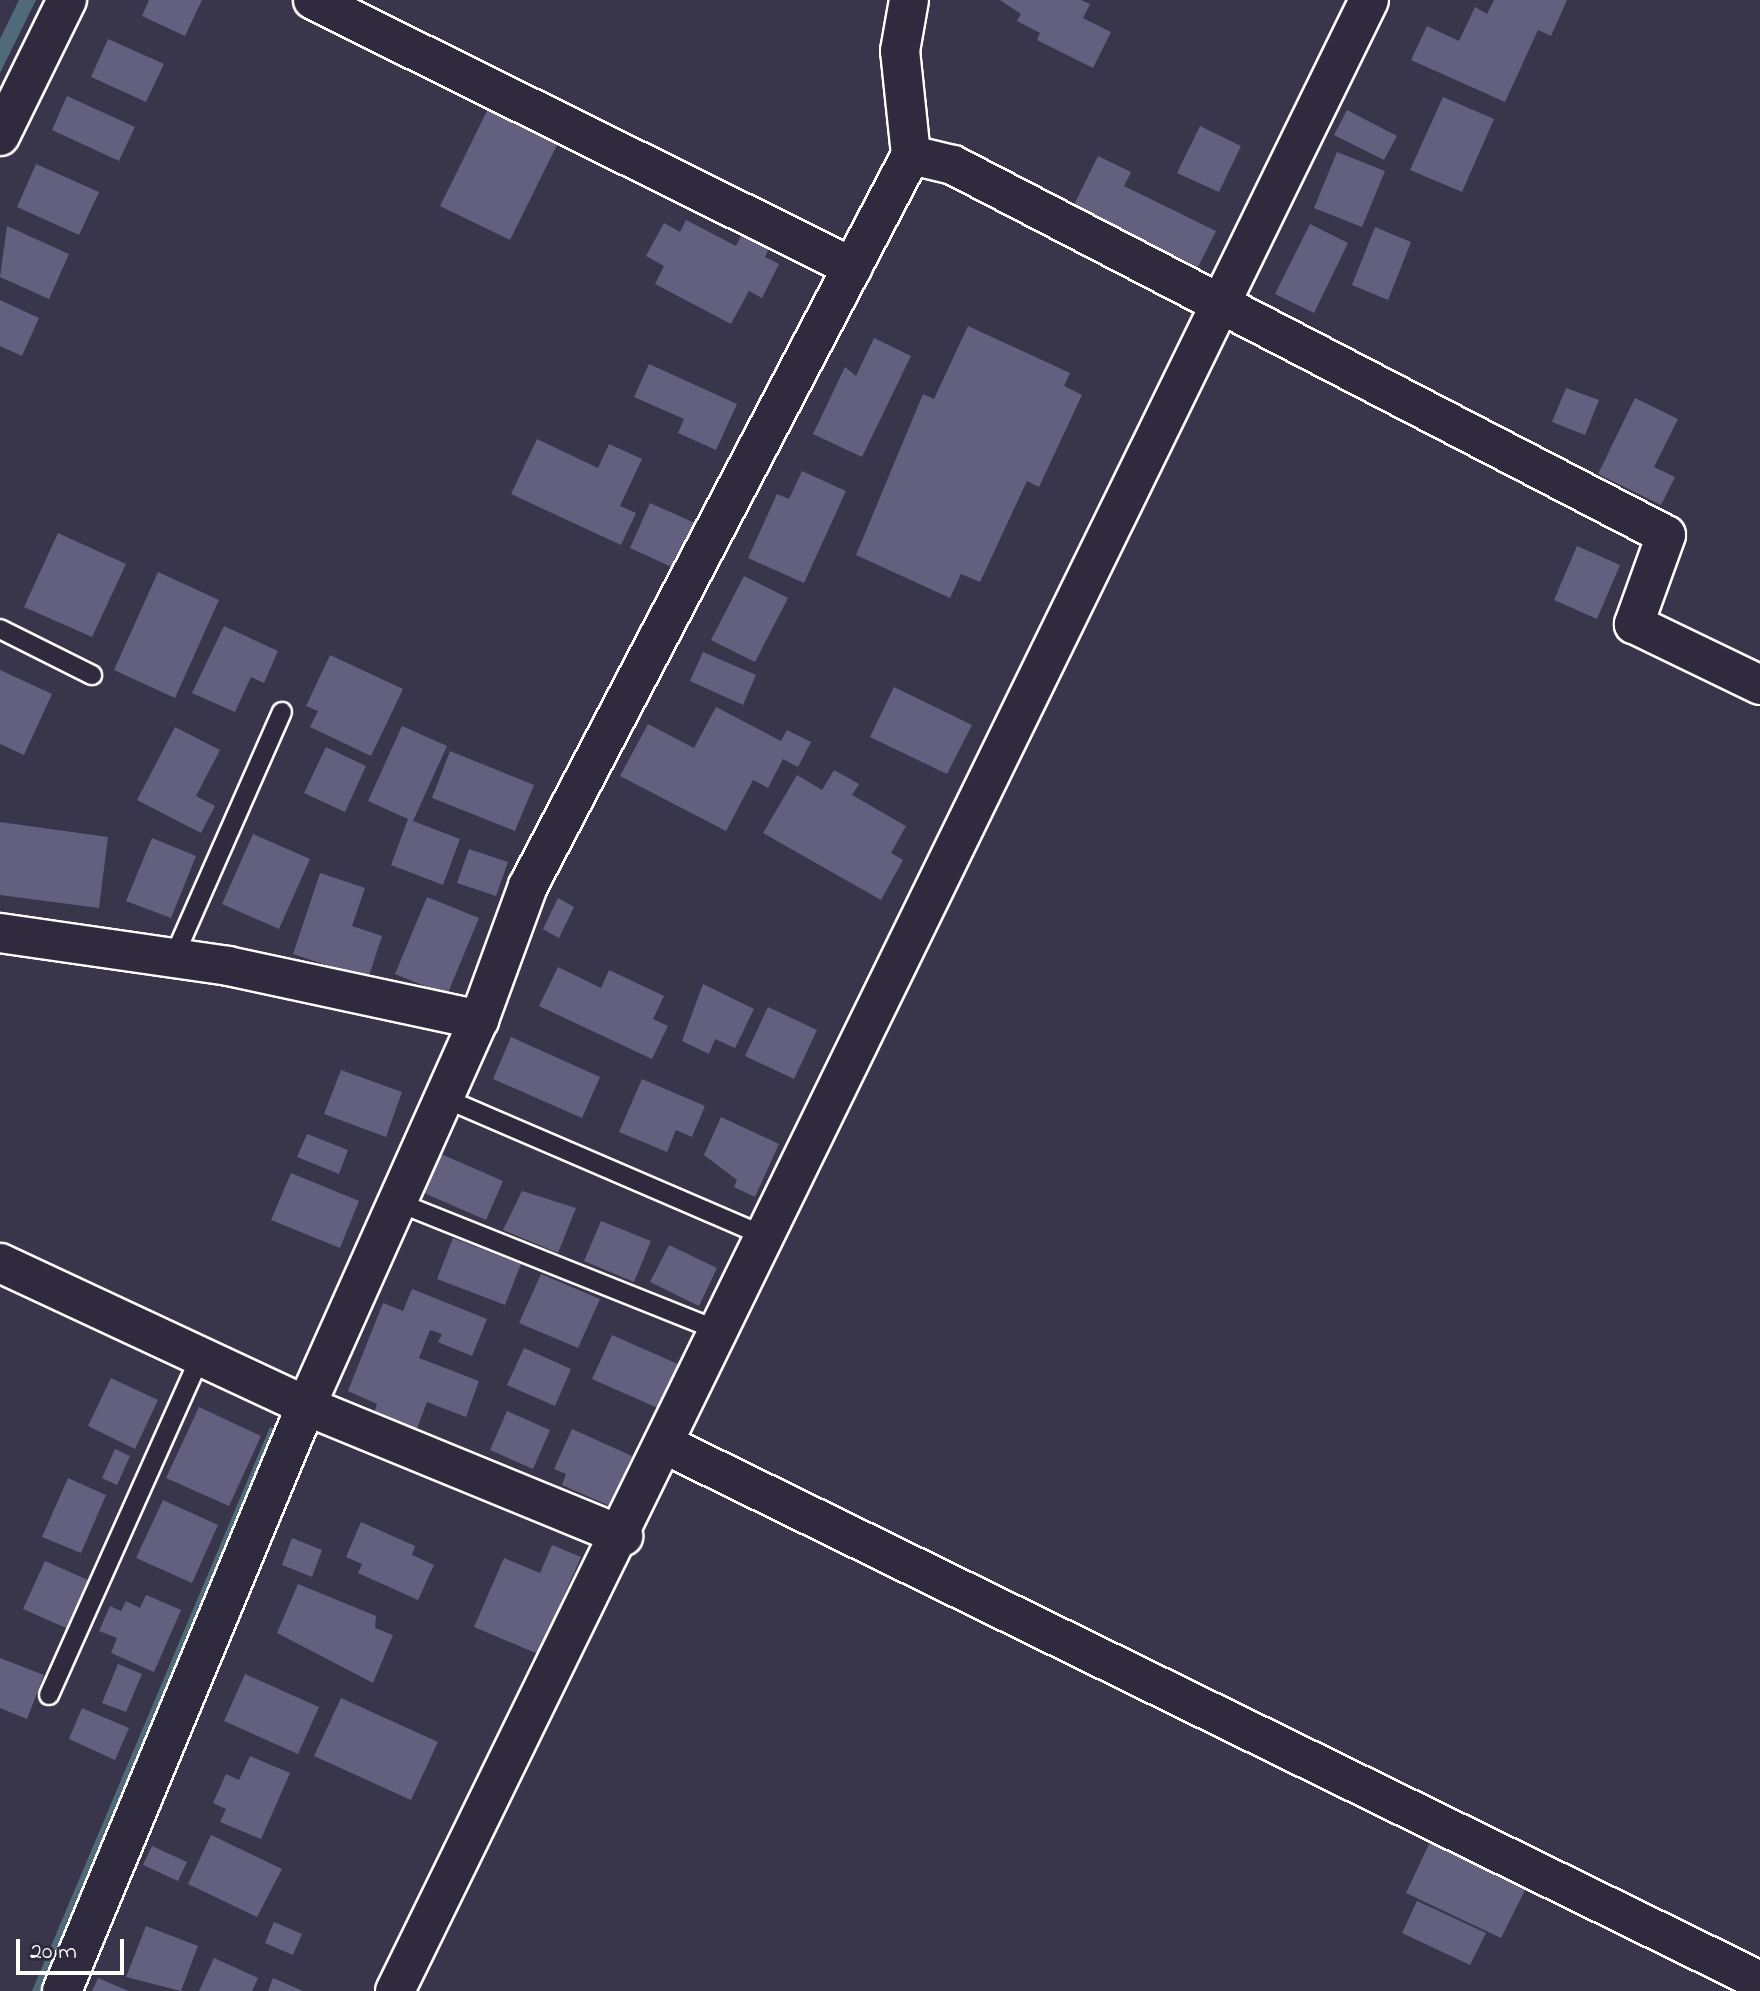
<!DOCTYPE html>
<html>
<head>
<meta charset="utf-8">
<style>
  body { margin:0 }
  #map { position:relative; width:1760px; height:1991px; overflow:hidden; background:#39354a; font-family:"Indie Flower",sans-serif }
  div>[style] { position:absolute }
  [style*='--x'] { left:calc(var(--x)*1px); top:calc(var(--y)*1px); width:calc(var(--w)*1px); rotate:calc(var(--a)*1deg) }
  .water>* { inset:0; background:#516a79 }
  .building>* { inset:0; background:#62607e }
  .roads { filter:drop-shadow(2px 0 #fff) drop-shadow(-2px 0 #fff) drop-shadow(0 2px #fff) drop-shadow(0 -2px #fff) }
  .service>* { height:18px; margin:-9px; padding:0 9px; transform-origin:9px; border-radius:9px; background:#2f2a3d }
  .minor>* { height:38px; margin:-19px; padding:0 19px; transform-origin:19px; border-radius:19px; background:#2f2a3d }
  span { translate:-50% -50%; white-space:nowrap; text-align:center; line-height:1.15; -webkit-text-stroke:6px #2f2a3d; paint-order:stroke }
  .scale { position:absolute; left:16px; top:1939px; width:108px; height:36px; box-sizing:border-box; border:4px solid #fff; border-top:0; padding-left:10px; font-size:24px; line-height:28px; white-space:nowrap; color:#fff; -webkit-text-stroke:6px #2f2a3d; paint-order:stroke }
</style>
</head>
<body>
<div id="map">
  <div class="water">
    <div style="clip-path:polygon(19px 0,36px 0,0 73px,0 39px)"></div>
    <div style="clip-path:polygon(270px 1427px,281px 1432px,50px 1991px,32px 1991px)"></div>
  </div>
  <div class="building">
    <div style="clip-path:polygon(149px 0,202px 0,185px 36px,142px 16px)"></div>
    <div style="clip-path:polygon(1000px 0,1081px 0,1090px 4px,1083px 18px,1111px 32px,1093px 68px,1037px 40px,1040px 33px,1017px 21px,1021px 14px)"></div>
    <div style="clip-path:polygon(1494px 0,1567px 0,1551px 36px,1538px 30px,1505px 102px,1411px 60px,1427px 26px,1459px 41px,1475px 7px,1487px 14px)"></div>
    <div style="clip-path:polygon(108px 39px,164px 64px,146px 102px,91px 77px)"></div>
    <div style="clip-path:polygon(67px 96px,135px 127px,119px 161px,52px 130px)"></div>
    <div style="clip-path:polygon(1443px 97px,1494px 119px,1462px 192px,1410px 170px)"></div>
    <div style="clip-path:polygon(489px 107px,559px 141px,510px 240px,440px 206px)"></div>
    <div style="clip-path:polygon(1347px 110px,1397px 136px,1384px 160px,1334px 135px)"></div>
    <div style="clip-path:polygon(1200px 126px,1241px 146px,1219px 192px,1177px 173px)"></div>
    <div style="clip-path:polygon(1337px 152px,1385px 171px,1362px 227px,1314px 208px)"></div>
    <div style="clip-path:polygon(1098px 156px,1131px 172px,1124px 186px,1216px 231px,1198px 267px,1073px 207px)"></div>
    <div style="clip-path:polygon(36px 164px,99px 192px,79px 235px,17px 207px)"></div>
    <div style="clip-path:polygon(686px 220px,736px 246px,742px 234px,769px 248px,765px 257px,779px 264px,762px 298px,749px 291px,731px 324px,655px 284px,664px 266px,646px 256px,664px 223px,680px 232px)"></div>
    <div style="clip-path:polygon(1310px 224px,1348px 243px,1314px 313px,1275px 294px)"></div>
    <div style="clip-path:polygon(7px 226px,69px 254px,49px 299px,0 277px)"></div>
    <div style="clip-path:polygon(1375px 227px,1411px 242px,1388px 300px,1352px 285px)"></div>
    <div style="clip-path:polygon(0 300px,39px 318px,22px 356px,0 346px)"></div>
    <div style="clip-path:polygon(968px 326px,1070px 373px,1064px 386px,1082px 395px,1039px 487px,1027px 481px,980px 582px,961px 574px,950px 598px,856px 555px,923px 394px,934px 399px)"></div>
    <div style="clip-path:polygon(874px 338px,911px 356px,862px 457px,813px 434px,845px 367px,856px 376px)"></div>
    <div style="clip-path:polygon(649px 364px,737px 404px,716px 450px,678px 433px,684px 419px,634px 397px)"></div>
    <div style="clip-path:polygon(1566px 388px,1599px 400px,1585px 435px,1552px 422px)"></div>
    <div style="clip-path:polygon(1635px 398px,1678px 419px,1654px 467px,1675px 477px,1661px 505px,1598px 474px)"></div>
    <div style="clip-path:polygon(537px 439px,598px 468px,609px 444px,642px 459px,620px 506px,636px 513px,621px 545px,511px 494px)"></div>
    <div style="clip-path:polygon(802px 471px,846px 491px,804px 583px,748px 558px,777px 494px,789px 499px)"></div>
    <div style="clip-path:polygon(650px 503px,695px 523px,676px 569px,630px 548px)"></div>
    <div style="clip-path:polygon(58px 533px,126px 564px,92px 637px,24px 607px)"></div>
    <div style="clip-path:polygon(1577px 546px,1620px 565px,1597px 619px,1554px 600px)"></div>
    <div style="clip-path:polygon(158px 572px,219px 600px,175px 698px,114px 670px)"></div>
    <div style="clip-path:polygon(744px 576px,788px 598px,755px 662px,711px 640px)"></div>
    <div style="clip-path:polygon(224px 626px,278px 651px,264px 683px,251px 677px,235px 712px,192px 693px)"></div>
    <div style="clip-path:polygon(703px 652px,756px 675px,743px 705px,690px 681px)"></div>
    <div style="clip-path:polygon(330px 655px,403px 689px,371px 756px,310px 727px,318px 711px,306px 706px)"></div>
    <div style="clip-path:polygon(0 670px,52px 694px,24px 755px,0 744px)"></div>
    <div style="clip-path:polygon(894px 687px,972px 725px,947px 774px,870px 737px)"></div>
    <div style="clip-path:polygon(716px 707px,781px 741px,787px 730px,811px 742px,798px 767px,783px 759px,768px 788px,753px 780px,726px 831px,620px 776px,648px 724px,694px 748px)"></div>
    <div style="clip-path:polygon(402px 726px,447px 746px,413px 821px,460px 839px,443px 885px,391px 865px,408px 819px,368px 801px)"></div>
    <div style="clip-path:polygon(175px 727px,220px 750px,196px 796px,215px 806px,201px 833px,137px 800px)"></div>
    <div style="clip-path:polygon(326px 747px,366px 766px,345px 812px,304px 793px)"></div>
    <div style="clip-path:polygon(450px 751px,534px 785px,515px 831px,432px 798px)"></div>
    <div style="clip-path:polygon(834px 770px,859px 784px,852px 795px,906px 826px,891px 853px,903px 860px,881px 900px,763px 833px,797px 775px,822px 790px)"></div>
    <div style="clip-path:polygon(0 822px,108px 837px,99px 908px,0 895px)"></div>
    <div style="clip-path:polygon(253px 834px,310px 859px,279px 929px,222px 904px)"></div>
    <div style="clip-path:polygon(152px 838px,196px 856px,171px 918px,126px 901px)"></div>
    <div style="clip-path:polygon(469px 849px,508px 862px,496px 896px,457px 883px)"></div>
    <div style="clip-path:polygon(320px 873px,365px 888px,352px 926px,382px 936px,368px 979px,293px 954px)"></div>
    <div style="clip-path:polygon(427px 897px,479px 918px,447px 995px,395px 974px)"></div>
    <div style="clip-path:polygon(558px 898px,574px 907px,559px 938px,543px 929px)"></div>
    <div style="clip-path:polygon(558px 967px,601px 988px,609px 970px,664px 996px,653px 1019px,668px 1026px,652px 1059px,539px 1006px)"></div>
    <div style="clip-path:polygon(703px 984px,754px 1009px,735px 1048px,715px 1039px,709px 1054px,682px 1041px)"></div>
    <div style="clip-path:polygon(768px 1007px,817px 1030px,794px 1079px,745px 1056px)"></div>
    <div style="clip-path:polygon(511px 1037px,600px 1077px,582px 1118px,493px 1079px)"></div>
    <div style="clip-path:polygon(341px 1070px,402px 1092px,386px 1137px,324px 1114px)"></div>
    <div style="clip-path:polygon(642px 1079px,705px 1106px,692px 1137px,676px 1130px,667px 1152px,619px 1132px)"></div>
    <div style="clip-path:polygon(721px 1117px,779px 1144px,755px 1197px,734px 1187px,737px 1180px,704px 1155px)"></div>
    <div style="clip-path:polygon(307px 1134px,348px 1150px,339px 1174px,297px 1157px)"></div>
    <div style="clip-path:polygon(441px 1154px,503px 1181px,486px 1220px,424px 1193px)"></div>
    <div style="clip-path:polygon(291px 1173px,359px 1201px,340px 1248px,271px 1220px)"></div>
    <div style="clip-path:polygon(522px 1191px,576px 1208px,558px 1253px,503px 1230px)"></div>
    <div style="clip-path:polygon(601px 1221px,651px 1241px,634px 1282px,584px 1261px)"></div>
    <div style="clip-path:polygon(453px 1238px,521px 1264px,505px 1305px,437px 1279px)"></div>
    <div style="clip-path:polygon(669px 1245px,717px 1268px,699px 1306px,650px 1282px)"></div>
    <div style="clip-path:polygon(541px 1274px,600px 1299px,578px 1348px,519px 1323px)"></div>
    <div style="clip-path:polygon(412px 1289px,487px 1319px,472px 1356px,438px 1342px,442px 1334px,430px 1330px,419px 1358px,479px 1381px,466px 1417px,427px 1402px,416px 1431px,374px 1414px,377px 1404px,348px 1391px,383px 1303px,403px 1311px)"></div>
    <div style="clip-path:polygon(612px 1335px,680px 1365px,660px 1409px,592px 1379px)"></div>
    <div style="clip-path:polygon(524px 1348px,571px 1369px,555px 1406px,507px 1385px)"></div>
    <div style="clip-path:polygon(111px 1378px,158px 1400px,135px 1449px,88px 1426px)"></div>
    <div style="clip-path:polygon(199px 1407px,261px 1436px,229px 1506px,166px 1478px)"></div>
    <div style="clip-path:polygon(507px 1411px,550px 1430px,533px 1469px,490px 1450px)"></div>
    <div style="clip-path:polygon(572px 1429px,632px 1456px,610px 1506px,562px 1485px,566px 1474px,554px 1469px)"></div>
    <div style="clip-path:polygon(115px 1449px,130px 1456px,117px 1485px,102px 1478px)"></div>
    <div style="clip-path:polygon(68px 1478px,106px 1495px,81px 1553px,42px 1537px)"></div>
    <div style="clip-path:polygon(163px 1500px,218px 1525px,192px 1583px,136px 1558px)"></div>
    <div style="clip-path:polygon(361px 1522px,415px 1546px,412px 1555px,434px 1565px,418px 1600px,358px 1573px,362px 1564px,346px 1557px)"></div>
    <div style="clip-path:polygon(292px 1538px,322px 1550px,312px 1577px,282px 1565px)"></div>
    <div style="clip-path:polygon(552px 1545px,581px 1557px,538px 1654px,474px 1627px,504px 1558px,540px 1573px)"></div>
    <div style="clip-path:polygon(45px 1561px,88px 1580px,66px 1628px,23px 1609px)"></div>
    <div style="clip-path:polygon(298px 1584px,376px 1616px,375px 1628px,393px 1635px,373px 1683px,277px 1633px)"></div>
    <div style="clip-path:polygon(146px 1595px,181px 1610px,154px 1672px,111px 1653px,117px 1638px,99px 1631px,110px 1606px,121px 1611px,126px 1601px,140px 1608px)"></div>
    <div style="clip-path:polygon(0 1658px,44px 1675px,27px 1719px,0 1708px)"></div>
    <div style="clip-path:polygon(118px 1664px,142px 1674px,126px 1712px,102px 1703px)"></div>
    <div style="clip-path:polygon(245px 1674px,319px 1707px,298px 1754px,224px 1721px)"></div>
    <div style="clip-path:polygon(341px 1698px,438px 1742px,411px 1800px,314px 1756px)"></div>
    <div style="clip-path:polygon(82px 1708px,129px 1728px,115px 1760px,69px 1739px)"></div>
    <div style="clip-path:polygon(250px 1756px,290px 1773px,261px 1839px,220px 1822px,226px 1809px,213px 1803px,226px 1774px,239px 1780px)"></div>
    <div style="clip-path:polygon(211px 1835px,282px 1869px,257px 1917px,188px 1884px)"></div>
    <div style="clip-path:polygon(1431px 1840px,1527px 1886px,1501px 1938px,1406px 1893px)"></div>
    <div style="clip-path:polygon(152px 1846px,187px 1862px,178px 1881px,143px 1865px)"></div>
    <div style="clip-path:polygon(1417px 1901px,1486px 1933px,1470px 1965px,1402px 1933px)"></div>
    <div style="clip-path:polygon(274px 1922px,302px 1934px,293px 1955px,265px 1943px)"></div>
    <div style="clip-path:polygon(146px 1926px,198px 1946px,181px 1991px,126px 1977px)"></div>
    <div style="clip-path:polygon(214px 1958px,258px 1978px,252px 1991px,199px 1991px)"></div>
    <div style="clip-path:polygon(98px 1978px,129px 1991px,92px 1991px)"></div>
    <div style="clip-path:polygon(273px 1978px,303px 1991px,268px 1991px)"></div>
  </div>
  <div class="roads">
    <div class="service">
      <div style="--x:0;--y:629;--w:103;--a:26.6"></div>
      <div style="--x:173;--y:959;--w:270;--a:-66.2"></div>
      <div style="--x:444;--y:1098;--w:349;--a:23.3"></div>
      <div style="--x:397;--y:1202;--w:347;--a:21.8"></div>
      <div style="--x:49;--y:1695;--w:370;--a:-65.9"></div>
    </div>
    <div class="minor">
      <div style="--x:313;--y:0;--w:602;--a:26.35"></div>
      <div style="--x:0;--y:136;--w:152;--a:-63.8"></div>
      <div style="--x:911;--y:155;--w:43;--a:13.4"></div>
      <div style="--x:953;--y:165;--w:803;--a:27.43"></div>
      <div style="--x:1666;--y:535;--w:95;--a:109.8"></div>
      <div style="--x:1634;--y:624;--w:140;--a:25.8"></div>
      <div style="--x:0;--y:933;--w:230;--a:8.2"></div>
      <div style="--x:228;--y:966;--w:257;--a:12.1"></div>
      <div style="--x:0;--y:1263;--w:338;--a:25"></div>
      <div style="--x:306;--y:1406;--w:343;--a:22.3"></div>
      <div style="--x:664;--y:1444;--w:1220;--a:26.1"></div>
      <div style="--x:62;--y:1991;--w:634;--a:-67.36"></div>
      <div style="--x:306;--y:1406;--w:423;--a:-65.9"></div>
      <div style="--x:479;--y:1020;--w:143;--a:-69.9"></div>
      <div style="--x:528;--y:886;--w:825;--a:-62.35"></div>
      <div style="--x:911;--y:155;--w:105;--a:-96"></div>
      <div style="--x:900;--y:51;--w:52;--a:-80"></div>
      <div style="--x:395;--y:1991;--w:2216;--a:-63.93"></div>
    </div>
  </div>
  <div class="scale">20 m</div>
</div>
</body>
</html>
